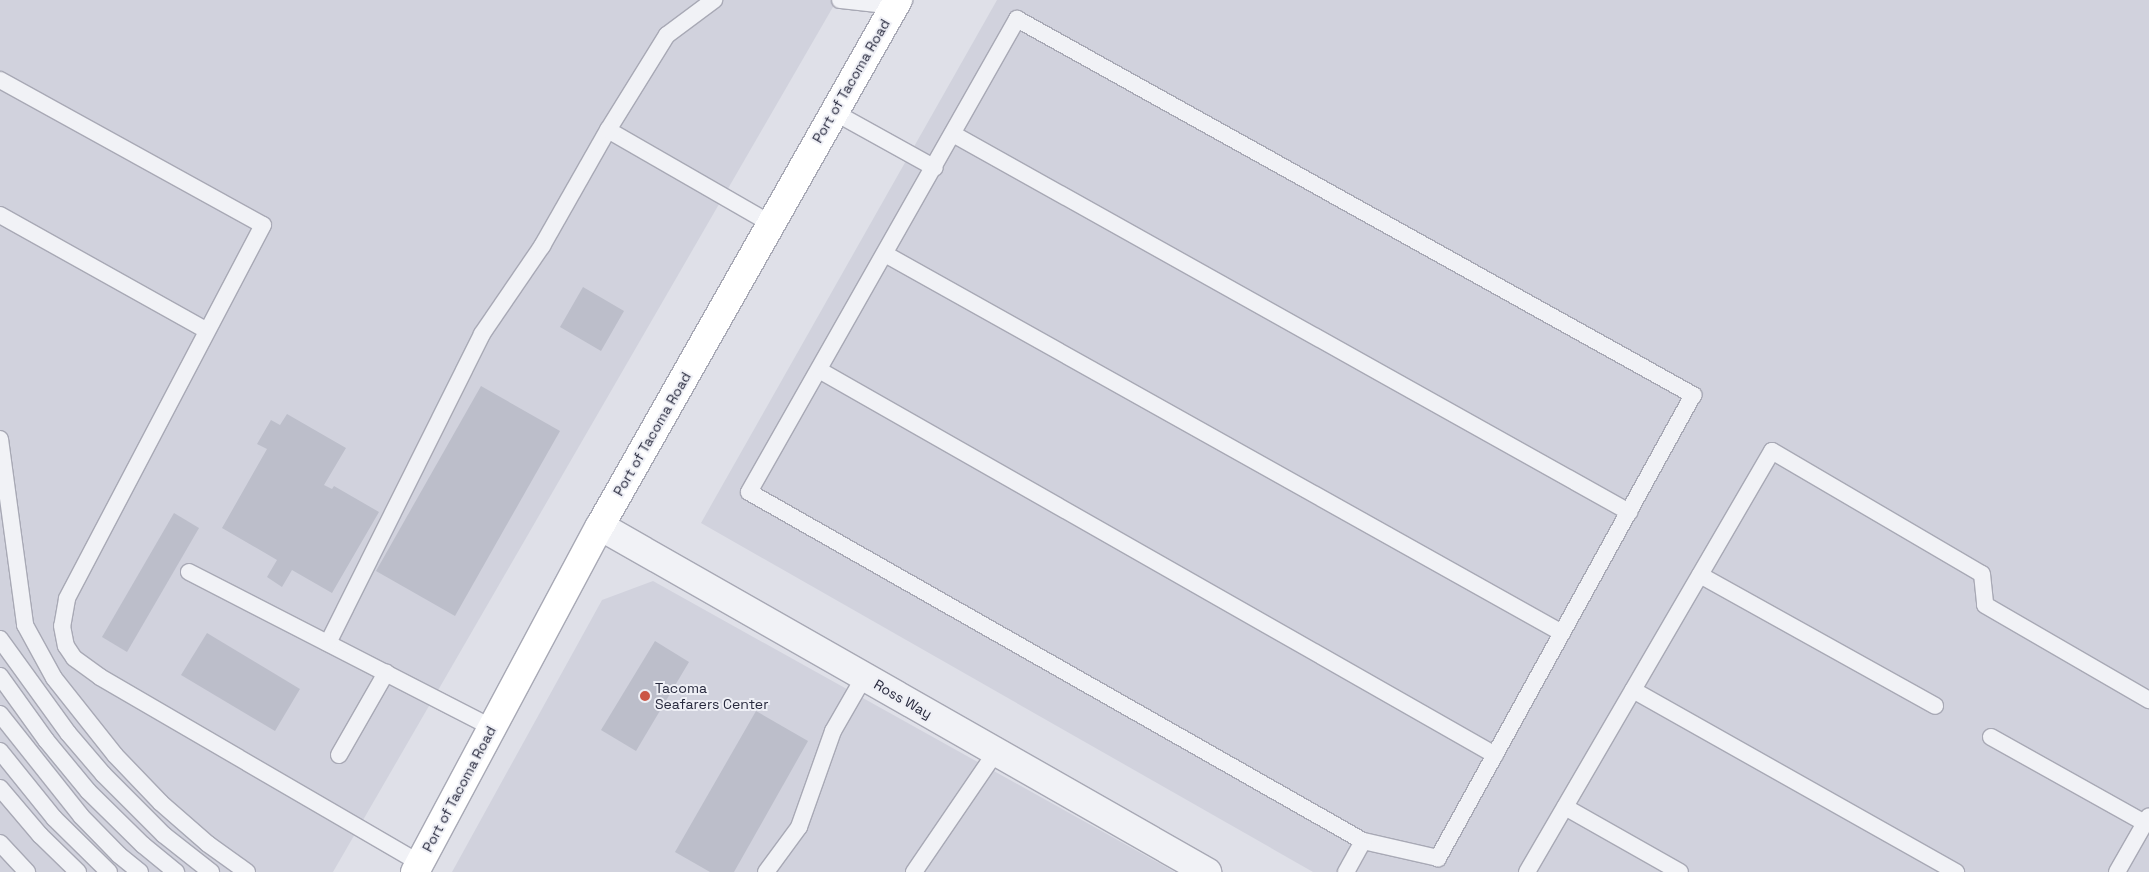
<!DOCTYPE html>
<html>
<head>
<meta charset="utf-8">
<style>
  body { margin:0 }
  #map { position:relative; width:2149px; height:872px; overflow:hidden; background:#dfe0e8; font-family:"Space Grotesk",sans-serif }
  div>[style] { position:absolute }
  [style*='--x'] { left:calc(var(--x)*1px); top:calc(var(--y)*1px); width:calc(var(--w)*1px); rotate:calc(var(--a)*1deg) }
  .built>* { inset:0; background:#d1d2dd }
  .building>* { inset:0; background:#bcbeca }
  .roads { filter:drop-shadow(1px 0 #a8a9b5) drop-shadow(-1px 0 #a8a9b5) drop-shadow(0 1px #a8a9b5) drop-shadow(0 -1px #a8a9b5) }
  .lane>* { height:16px; margin:-8px; padding:0 8px; transform-origin:8px; border-radius:8px; background:#f1f2f6 }
  .street>* { height:28px; margin:-14px; padding:0 14px; transform-origin:14px; border-radius:14px; background:#f1f2f6 }
  .secondary>* { height:28px; margin:-14px; padding:0 14px; transform-origin:14px; border-radius:14px; background:#fff }
  .dots>* { width:14px; height:14px; translate:-50% -50%; box-sizing:border-box; border:2px solid #eeeff5; border-radius:50% }
  span { translate:-50% -50%; white-space:nowrap; text-align:center; line-height:1.15; -webkit-text-stroke:4px #eeeff5; paint-order:stroke }
  .street-label { font-size:14px; color:#282a3e }
  .poi-label { font-size:14px; color:#282a3e }
  .left { translate:0 -50%; text-align:left }
</style>
</head>
<body>
<div id="map">
  <div class="built">
    <div style="clip-path:polygon(0 0,837px 0,333px 872px,0 872px)"></div>
    <div style="clip-path:polygon(997px 0,2149px 0,2149px 872px,1313px 872px,701px 523px)"></div>
    <div style="clip-path:polygon(653px 581px,1175px 872px,452px 872px,602px 600px)"></div>
  </div>
  <div class="building">
    <div style="clip-path:polygon(583px 287px,624px 311px,601px 351px,560px 327px)"></div>
    <div style="clip-path:polygon(481px 386px,560px 431px,455px 616px,376px 571px)"></div>
    <div style="clip-path:polygon(287px 414px,346px 448px,324px 485px,332px 489px,334px 486px,379px 512px,332px 593px,292px 570px,282px 587px,267px 577px,277px 560px,222px 528px,267px 449px,257px 444px,271px 420px,280px 425px)"></div>
    <div style="clip-path:polygon(174px 513px,199px 528px,127px 652px,102px 637px)"></div>
    <div style="clip-path:polygon(207px 633px,300px 689px,275px 731px,181px 675px)"></div>
    <div style="clip-path:polygon(655px 641px,689px 662px,636px 751px,601px 730px)"></div>
    <div style="clip-path:polygon(756px 711px,808px 741px,734px 872px,710px 872px,675px 852px)"></div>
  </div>
  <div class="roads">
    <div class="lane">
      <div style="--x:840;--y:0;--w:54;--a:6.3"></div>
      <div style="--x:1017;--y:19;--w:774;--a:29.08"></div>
      <div style="--x:1693;--y:395;--w:529;--a:118.84"></div>
      <div style="--x:1438;--y:858;--w:77;--a:-167.2"></div>
      <div style="--x:1363;--y:841;--w:706;--a:-150.39"></div>
      <div style="--x:749;--y:492;--w:544;--a:-60.46"></div>
      <div style="--x:0;--y:80;--w:300;--a:28.9"></div>
      <div style="--x:263;--y:225;--w:422;--a:117.7"></div>
      <div style="--x:67;--y:599;--w:27;--a:100"></div>
      <div style="--x:62;--y:626;--w:20;--a:79"></div>
      <div style="--x:66;--y:646;--w:14;--a:56"></div>
      <div style="--x:74;--y:658;--w:32;--a:36"></div>
      <div style="--x:100;--y:677;--w:370;--a:30.2"></div>
      <div style="--x:834;--y:112;--w:115;--a:29"></div>
      <div style="--x:608;--y:130;--w:187;--a:29.9"></div>
      <div style="--x:953;--y:134;--w:775;--a:29.21"></div>
      <div style="--x:0;--y:215;--w:236;--a:29.2"></div>
      <div style="--x:885;--y:254;--w:776;--a:29.24"></div>
      <div style="--x:819;--y:370;--w:778;--a:29.66"></div>
      <div style="--x:0;--y:439;--w:188;--a:82.3"></div>
      <div style="--x:25;--y:625;--w:60;--a:61.3"></div>
      <div style="--x:54;--y:678;--w:98;--a:51.6"></div>
      <div style="--x:115;--y:755;--w:66;--a:46.2"></div>
      <div style="--x:161;--y:803;--w:62;--a:41.1"></div>
      <div style="--x:208;--y:844;--w:48;--a:35.7"></div>
      <div style="--x:189;--y:572;--w:339;--a:27.2"></div>
      <div style="--x:1700;--y:575;--w:269;--a:29.1"></div>
      <div style="--x:0;--y:639;--w:116;--a:54.1"></div>
      <div style="--x:68;--y:733;--w:54;--a:49.5"></div>
      <div style="--x:103;--y:774;--w:86;--a:45"></div>
      <div style="--x:164;--y:835;--w:60;--a:38.2"></div>
      <div style="--x:328;--y:643;--w:345;--a:-63.5"></div>
      <div style="--x:482;--y:334;--w:107;--a:-55.7"></div>
      <div style="--x:542;--y:246;--w:133;--a:-60.4"></div>
      <div style="--x:608;--y:130;--w:112;--a:-58.2"></div>
      <div style="--x:667;--y:35;--w:59;--a:-36.7"></div>
      <div style="--x:0;--y:676;--w:79;--a:54.3"></div>
      <div style="--x:46;--y:740;--w:66;--a:50.5"></div>
      <div style="--x:88;--y:791;--w:77;--a:44.5"></div>
      <div style="--x:143;--y:845;--w:43;--a:39.3"></div>
      <div style="--x:1633;--y:690;--w:371;--a:29.4"></div>
      <div style="--x:0;--y:714;--w:130;--a:51.5"></div>
      <div style="--x:81;--y:816;--w:54;--a:45.7"></div>
      <div style="--x:119;--y:855;--w:27;--a:39"></div>
      <div style="--x:1991;--y:737;--w:176;--a:29.2"></div>
      <div style="--x:0;--y:751;--w:86;--a:51.1"></div>
      <div style="--x:54;--y:818;--w:77;--a:44.5"></div>
      <div style="--x:339;--y:755;--w:95;--a:-60.2"></div>
      <div style="--x:0;--y:788;--w:62;--a:49.6"></div>
      <div style="--x:40;--y:835;--w:53;--a:44.2"></div>
      <div style="--x:1565;--y:807;--w:132;--a:29.5"></div>
      <div style="--x:0;--y:843;--w:40;--a:47"></div>
      <div style="--x:766;--y:872;--w:56;--a:-53.7"></div>
      <div style="--x:799;--y:827;--w:102;--a:-70.5"></div>
      <div style="--x:833;--y:731;--w:62;--a:-60.1"></div>
      <div style="--x:914;--y:872;--w:145;--a:-55.7"></div>
      <div style="--x:1346;--y:872;--w:35;--a:-61"></div>
      <div style="--x:1527;--y:872;--w:487;--a:-59.8"></div>
      <div style="--x:1772;--y:451;--w:243;--a:30.4"></div>
      <div style="--x:1982;--y:574;--w:31;--a:84"></div>
      <div style="--x:1985;--y:605;--w:190;--a:30.1"></div>
      <div style="--x:2117;--y:872;--w:64;--a:-60.3"></div>
    </div>
    <div class="street">
      <div style="--x:600;--y:526;--w:699;--a:29.68"></div>
    </div>
    <div class="secondary">
      <div style="--x:415;--y:872;--w:392;--a:-61.9"></div>
      <div style="--x:600;--y:526;--w:605;--a:-60.47"></div>
    </div>
  </div>
  <div class="dots">
    <div style="left:645px;top:696px;background:#cb5646"></div>
  </div>
  <div class="street-label">
    <span style="left:851px;top:81px;rotate:-60deg">Port of Tacoma Road</span>
    <span style="left:652px;top:434px;rotate:-60deg">Port of Tacoma Road</span>
    <span style="left:903px;top:699px;rotate:30deg">Ross Way</span>
    <span style="left:459px;top:789px;rotate:-62deg">Port of Tacoma Road</span>
  </div>
  <div class="poi-label">
    <span class="left" style="left:655px;top:696px">Tacoma<br>Seafarers Center</span>
  </div>
</div>
</body>
</html>
